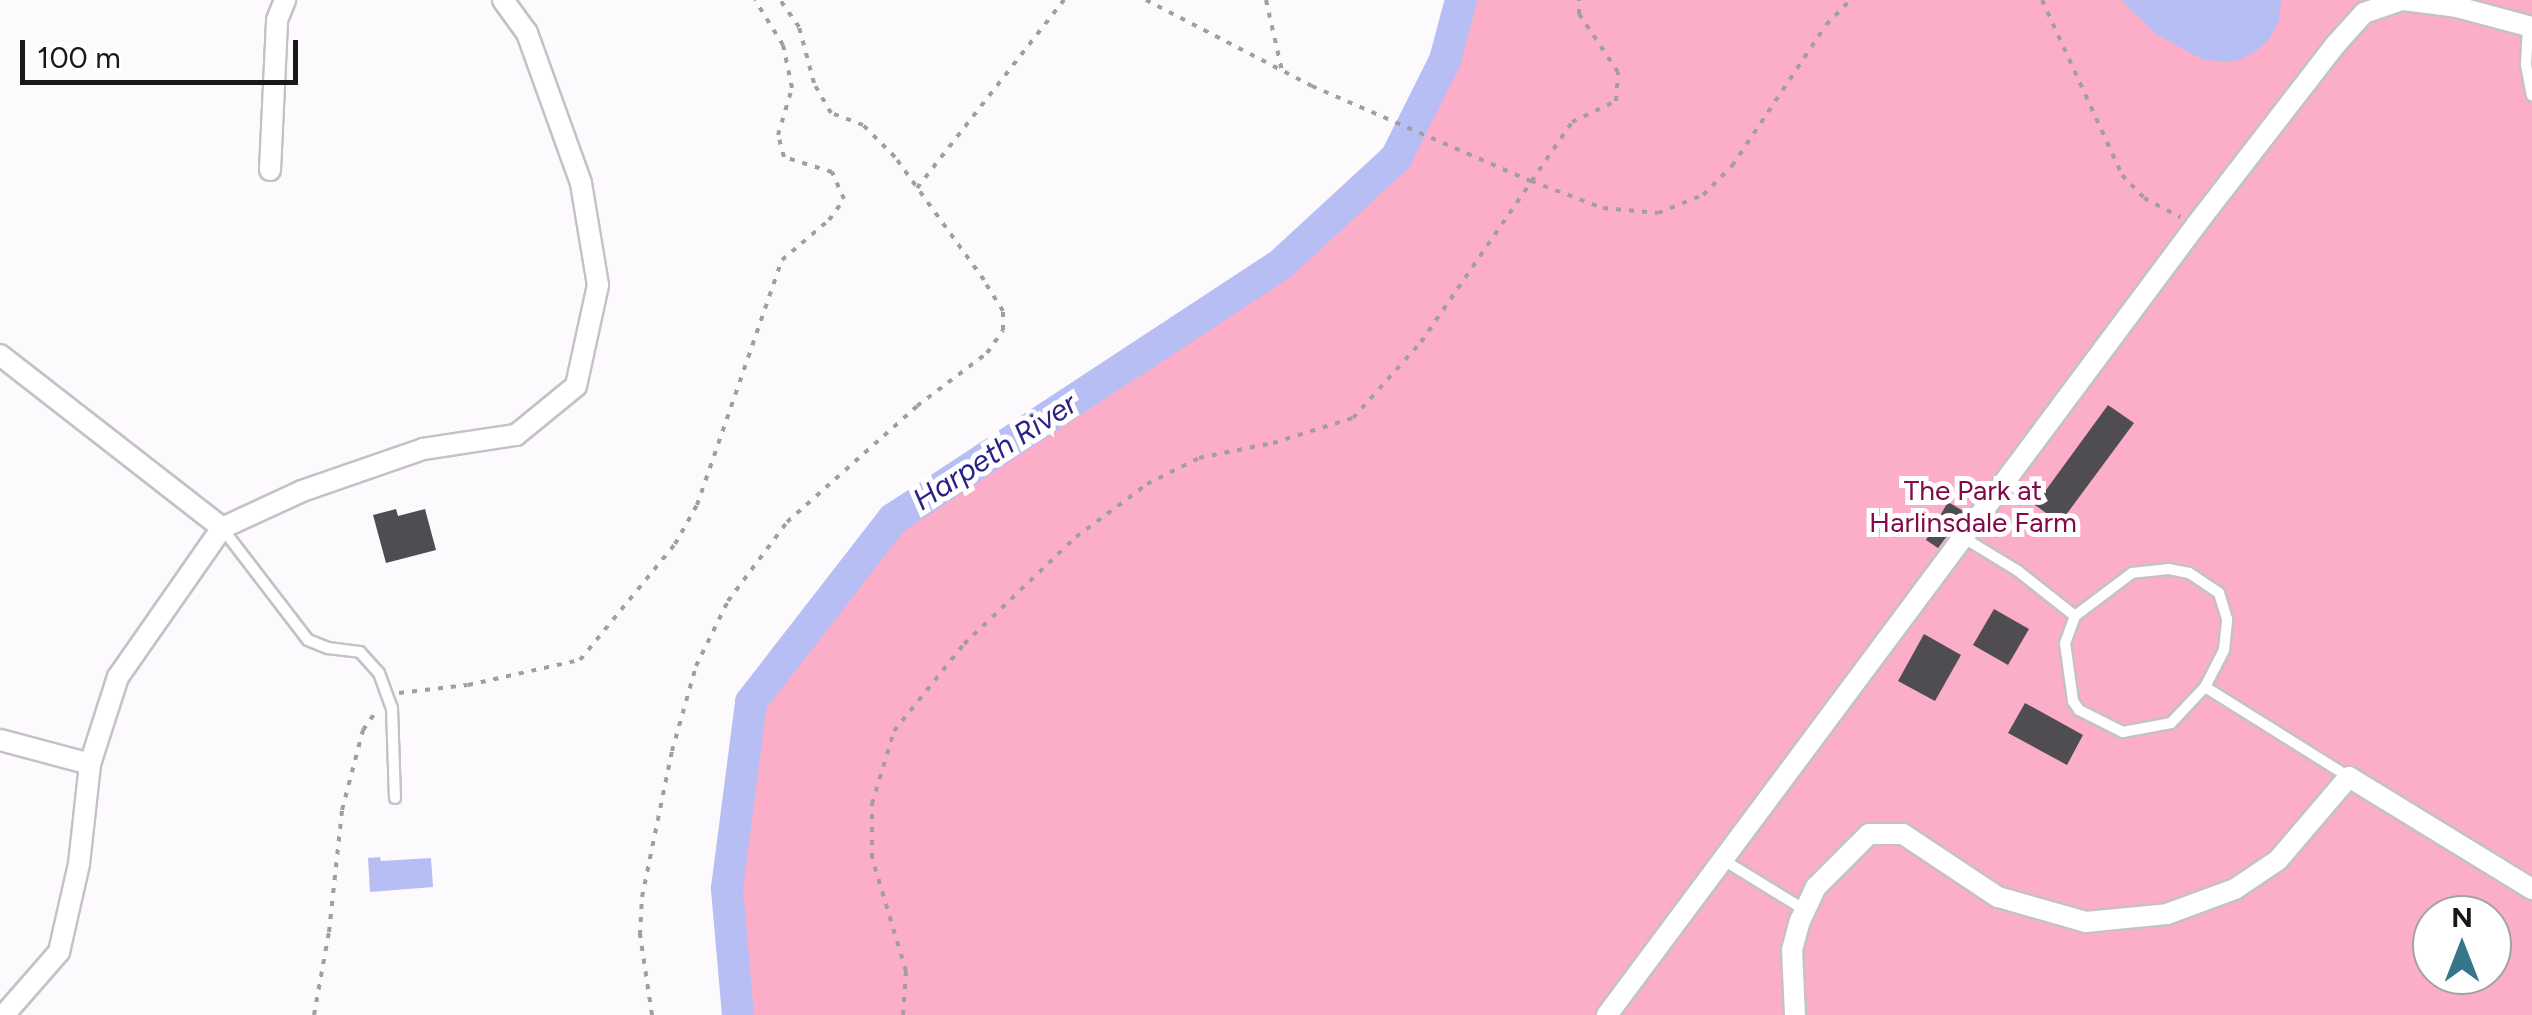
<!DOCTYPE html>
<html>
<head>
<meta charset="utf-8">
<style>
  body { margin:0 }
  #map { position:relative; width:2532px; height:1015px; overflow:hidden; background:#fdfafe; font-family:Figtree,sans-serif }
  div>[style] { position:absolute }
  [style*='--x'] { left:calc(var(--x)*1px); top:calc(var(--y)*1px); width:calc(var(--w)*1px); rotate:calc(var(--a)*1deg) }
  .green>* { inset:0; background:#fcadc7 }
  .water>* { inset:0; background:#b7bef4 }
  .river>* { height:32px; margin:-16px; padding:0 16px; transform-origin:16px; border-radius:16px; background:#b7bef4 }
  .building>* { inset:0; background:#4f4d52 }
  .path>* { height:4px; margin-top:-2px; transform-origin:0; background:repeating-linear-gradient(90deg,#a09ea1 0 5px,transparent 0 13px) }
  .roads { filter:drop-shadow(2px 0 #c5c1c7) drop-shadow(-2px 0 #c5c1c7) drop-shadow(0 2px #c5c1c7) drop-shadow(0 -2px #c5c1c7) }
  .service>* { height:10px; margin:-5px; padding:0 5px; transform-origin:5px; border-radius:5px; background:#fff }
  .minor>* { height:20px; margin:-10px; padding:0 10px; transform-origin:10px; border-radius:10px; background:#fff }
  span { translate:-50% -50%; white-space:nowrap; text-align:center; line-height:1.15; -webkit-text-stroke:10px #fff; paint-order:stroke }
  .park-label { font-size:28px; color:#830948 }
  .water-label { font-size:30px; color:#2b2084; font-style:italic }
  .north { position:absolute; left:2412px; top:895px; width:100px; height:100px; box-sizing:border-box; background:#fff; border:2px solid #a3a2a3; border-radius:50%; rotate:0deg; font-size:28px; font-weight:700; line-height:40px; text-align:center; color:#191719 }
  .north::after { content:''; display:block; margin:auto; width:35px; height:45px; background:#357689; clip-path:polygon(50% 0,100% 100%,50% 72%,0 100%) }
  .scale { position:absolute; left:20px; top:40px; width:278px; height:45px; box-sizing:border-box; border:5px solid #191719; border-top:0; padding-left:12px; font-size:30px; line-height:35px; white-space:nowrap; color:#191719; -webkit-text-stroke:8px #fff; paint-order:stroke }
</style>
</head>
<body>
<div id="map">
  <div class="green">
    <div style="clip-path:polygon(evenodd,1461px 0,2532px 0,2532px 1015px,738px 1015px,727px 888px,751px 702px,893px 519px,1281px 264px,1395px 158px,1445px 60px,1461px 0,2432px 915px,2492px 915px,2492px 975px,2432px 975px,2432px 915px)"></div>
  </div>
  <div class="water">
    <div style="clip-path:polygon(2121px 0,2281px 0,2279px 21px,2270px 38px,2254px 53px,2233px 62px,2203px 60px,2156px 34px)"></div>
    <div style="clip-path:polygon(380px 857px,381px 861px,431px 858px,433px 887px,370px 892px,368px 858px)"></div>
  </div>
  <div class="river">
    <div style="--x:738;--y:1015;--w:127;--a:-95"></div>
    <div style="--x:727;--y:888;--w:188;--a:-82.6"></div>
    <div style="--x:751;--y:702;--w:232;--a:-52.2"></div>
    <div style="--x:893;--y:519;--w:464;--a:-33.3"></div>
    <div style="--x:1281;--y:264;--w:156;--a:-42.7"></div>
    <div style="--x:1396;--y:158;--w:110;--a:-63.4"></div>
    <div style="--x:1445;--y:60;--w:62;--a:-75.1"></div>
  </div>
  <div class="building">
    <div style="clip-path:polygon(2108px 405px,2134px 423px,2060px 523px,2035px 505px)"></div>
    <div style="clip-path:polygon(1948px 502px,1965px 512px,1938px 548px,1926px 540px)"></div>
    <div style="clip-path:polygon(396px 509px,398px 516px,425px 509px,436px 550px,386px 563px,373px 515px)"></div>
    <div style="clip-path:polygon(1994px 609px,2029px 629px,2008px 665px,1973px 645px)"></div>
    <div style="clip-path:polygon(1924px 634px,1961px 655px,1935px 701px,1898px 681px)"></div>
    <div style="clip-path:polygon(2025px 703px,2083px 735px,2067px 765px,2008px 733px)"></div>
  </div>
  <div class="path">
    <div style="--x:1146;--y:0;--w:187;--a:27.4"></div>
    <div style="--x:1312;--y:86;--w:239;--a:23.5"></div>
    <div style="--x:1531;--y:181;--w:77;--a:20.6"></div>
    <div style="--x:1603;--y:208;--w:55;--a:5.2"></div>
    <div style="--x:1658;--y:213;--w:48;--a:-21.8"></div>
    <div style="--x:1703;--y:195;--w:41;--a:-45"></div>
    <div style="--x:1732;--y:166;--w:169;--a:-56.3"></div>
    <div style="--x:1826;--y:25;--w:35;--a:-46"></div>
    <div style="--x:1266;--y:0;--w:73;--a:77.3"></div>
    <div style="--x:2042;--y:0;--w:192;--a:65.4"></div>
    <div style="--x:2122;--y:175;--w:32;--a:46"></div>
    <div style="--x:2144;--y:198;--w:41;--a:27.8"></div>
    <div style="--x:917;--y:188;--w:239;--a:-52"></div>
    <div style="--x:399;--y:693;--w:69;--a:-6.6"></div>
    <div style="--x:468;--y:685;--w:115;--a:-12.6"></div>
    <div style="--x:580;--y:660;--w:150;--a:-50.7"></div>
    <div style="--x:675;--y:544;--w:45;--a:-60.6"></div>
    <div style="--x:697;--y:505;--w:259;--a:-70.9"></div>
    <div style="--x:782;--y:260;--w:62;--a:-40.4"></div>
    <div style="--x:829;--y:220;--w:26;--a:-54"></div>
    <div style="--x:844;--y:199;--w:30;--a:-114"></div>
    <div style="--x:832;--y:172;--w:50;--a:-162.6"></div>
    <div style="--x:784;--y:157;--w:23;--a:-105"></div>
    <div style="--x:778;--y:135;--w:49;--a:-73.4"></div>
    <div style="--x:792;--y:88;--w:44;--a:-101.8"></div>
    <div style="--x:783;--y:45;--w:53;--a:-121.9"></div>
    <div style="--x:314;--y:1015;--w:84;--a:-79.8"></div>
    <div style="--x:329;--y:932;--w:123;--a:-83.9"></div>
    <div style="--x:342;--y:810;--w:83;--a:-75.3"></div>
    <div style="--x:363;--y:730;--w:24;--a:-55"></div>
    <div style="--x:652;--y:1015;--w:81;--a:-98.5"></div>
    <div style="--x:640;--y:935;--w:38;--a:-87"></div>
    <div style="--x:642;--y:897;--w:149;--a:-78.4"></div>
    <div style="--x:672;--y:751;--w:88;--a:-74.2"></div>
    <div style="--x:696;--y:666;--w:72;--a:-63.8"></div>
    <div style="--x:728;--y:601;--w:99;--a:-53.2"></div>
    <div style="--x:787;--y:522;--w:174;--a:-41.7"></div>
    <div style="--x:917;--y:406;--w:88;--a:-37.1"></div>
    <div style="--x:987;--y:353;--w:28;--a:-55"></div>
    <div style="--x:1003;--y:330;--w:19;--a:-90"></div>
    <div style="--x:1003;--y:311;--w:36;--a:-122"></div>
    <div style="--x:984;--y:280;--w:152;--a:-125.9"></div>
    <div style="--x:895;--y:157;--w:45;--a:-135"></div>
    <div style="--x:863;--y:125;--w:34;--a:-159"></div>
    <div style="--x:831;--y:113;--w:34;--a:-120"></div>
    <div style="--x:814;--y:83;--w:58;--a:-105"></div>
    <div style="--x:799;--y:27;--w:33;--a:-125"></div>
    <div style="--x:903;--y:1015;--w:44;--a:-86.1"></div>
    <div style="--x:906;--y:971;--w:118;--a:-106.7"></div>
    <div style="--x:872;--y:858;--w:54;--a:-90"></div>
    <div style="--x:872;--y:804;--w:76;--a:-73.2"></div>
    <div style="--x:894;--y:731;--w:112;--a:-51.2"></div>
    <div style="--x:964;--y:644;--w:155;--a:-43.7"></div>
    <div style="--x:1076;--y:537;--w:89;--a:-36.7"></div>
    <div style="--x:1147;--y:484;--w:58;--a:-26.6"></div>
    <div style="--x:1199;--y:458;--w:76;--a:-11.5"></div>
    <div style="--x:1273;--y:443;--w:84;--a:-17.4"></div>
    <div style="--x:1353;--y:418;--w:102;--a:-48.2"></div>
    <div style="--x:1421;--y:342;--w:267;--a:-55.5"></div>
    <div style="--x:1572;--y:122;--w:49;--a:-25.5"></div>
    <div style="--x:1616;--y:101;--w:29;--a:-86"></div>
    <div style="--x:1618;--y:72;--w:70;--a:-123.9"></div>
    <div style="--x:1579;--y:14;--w:14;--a:-90"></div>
  </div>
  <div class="roads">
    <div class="service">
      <div style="--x:2528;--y:27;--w:38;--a:93"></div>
      <div style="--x:2526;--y:65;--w:31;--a:79"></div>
      <div style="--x:222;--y:528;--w:141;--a:52.5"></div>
      <div style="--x:308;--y:640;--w:22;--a:22"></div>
      <div style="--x:328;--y:648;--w:32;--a:7"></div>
      <div style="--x:360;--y:652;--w:28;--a:48"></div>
      <div style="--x:379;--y:673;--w:37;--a:70"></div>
      <div style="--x:392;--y:708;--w:90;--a:88.1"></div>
      <div style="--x:1964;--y:538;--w:63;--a:31.4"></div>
      <div style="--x:2018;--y:571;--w:73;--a:38.3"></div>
      <div style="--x:2075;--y:616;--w:29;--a:110"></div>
      <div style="--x:2065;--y:643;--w:59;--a:82.1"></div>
      <div style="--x:2073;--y:701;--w:11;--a:56"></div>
      <div style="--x:2079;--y:710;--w:49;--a:26.6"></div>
      <div style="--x:2123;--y:732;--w:49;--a:-10.6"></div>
      <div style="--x:2171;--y:723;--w:50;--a:-46.6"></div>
      <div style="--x:2205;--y:687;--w:42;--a:-62.8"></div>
      <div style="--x:2224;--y:650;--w:31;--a:-84"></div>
      <div style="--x:2227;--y:619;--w:27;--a:-107"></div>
      <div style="--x:2219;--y:593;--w:36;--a:-146"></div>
      <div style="--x:2189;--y:573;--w:20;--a:-169"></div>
      <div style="--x:2169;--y:569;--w:37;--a:174"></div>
      <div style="--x:2132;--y:573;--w:71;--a:143"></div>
      <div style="--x:2205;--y:687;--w:170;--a:32"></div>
      <div style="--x:1725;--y:861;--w:94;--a:31.5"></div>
    </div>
    <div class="minor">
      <div style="--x:2404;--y:0;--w:53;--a:7.5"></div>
      <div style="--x:2457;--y:7;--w:78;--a:14.9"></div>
      <div style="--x:270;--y:170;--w:150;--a:-87.3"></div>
      <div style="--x:277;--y:20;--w:22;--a:-68"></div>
      <div style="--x:0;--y:355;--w:281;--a:37.9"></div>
      <div style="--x:0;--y:740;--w:93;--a:14.9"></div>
      <div style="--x:4;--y:1015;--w:84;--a:-48.9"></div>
      <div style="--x:59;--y:952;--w:90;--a:-77.2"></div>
      <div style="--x:79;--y:864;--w:101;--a:-83.7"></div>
      <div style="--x:90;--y:764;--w:91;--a:-72.2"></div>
      <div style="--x:118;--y:677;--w:182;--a:-55.1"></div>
      <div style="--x:222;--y:528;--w:88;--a:-24.8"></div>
      <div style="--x:302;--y:491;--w:128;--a:-19.1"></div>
      <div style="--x:423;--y:449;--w:94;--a:-8.6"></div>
      <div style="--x:516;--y:435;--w:77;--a:-39.2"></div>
      <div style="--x:576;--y:386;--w:103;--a:-77.7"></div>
      <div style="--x:598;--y:285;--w:103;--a:-99.5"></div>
      <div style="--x:581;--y:183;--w:159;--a:-109.8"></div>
      <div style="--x:527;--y:33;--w:41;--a:-126"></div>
      <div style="--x:1607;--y:1015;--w:985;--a:-53.29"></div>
      <div style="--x:2196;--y:225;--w:229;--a:-52.3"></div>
      <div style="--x:2336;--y:44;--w:42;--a:-47.9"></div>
      <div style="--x:2364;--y:13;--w:39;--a:-19"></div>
      <div style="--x:1795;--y:1015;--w:65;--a:-92.6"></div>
      <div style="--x:1792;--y:950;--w:30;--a:-75"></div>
      <div style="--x:1800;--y:921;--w:38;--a:-65"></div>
      <div style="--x:1816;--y:887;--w:75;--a:-45"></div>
      <div style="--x:1869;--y:834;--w:34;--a:0"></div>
      <div style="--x:1903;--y:834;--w:114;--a:33.6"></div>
      <div style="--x:1998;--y:897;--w:91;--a:15.9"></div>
      <div style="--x:2086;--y:922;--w:81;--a:-5.6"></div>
      <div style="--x:2167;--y:914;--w:72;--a:-20.2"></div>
      <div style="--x:2235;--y:889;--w:52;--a:-34"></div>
      <div style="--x:2278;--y:860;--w:109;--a:-49.5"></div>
      <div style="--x:2349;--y:777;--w:215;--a:31.5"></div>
    </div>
  </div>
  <div class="park-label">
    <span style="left:1973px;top:506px">The Park at<br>Harlinsdale Farm</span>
  </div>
  <div class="water-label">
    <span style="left:995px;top:452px;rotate:-33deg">Harpeth River</span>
  </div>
  <div class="north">N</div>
  <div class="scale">100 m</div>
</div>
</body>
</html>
